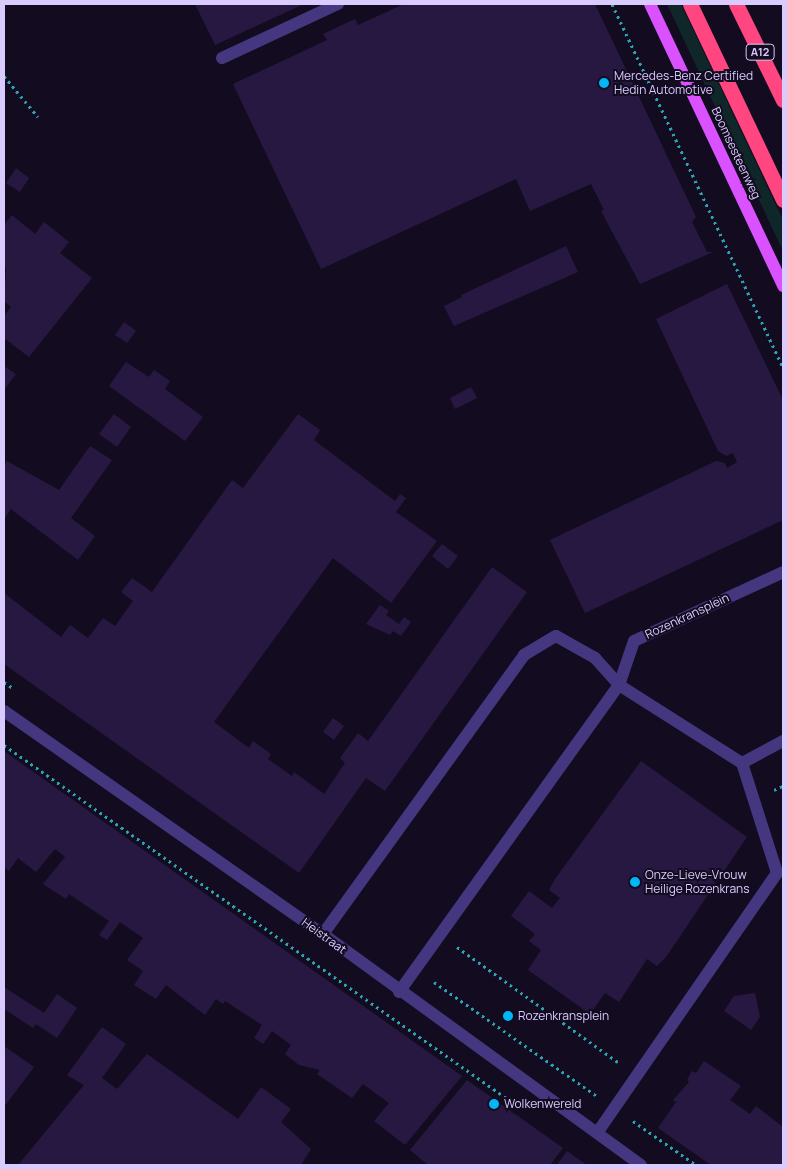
<!DOCTYPE html>
<html>
<head>
<meta charset="utf-8">
<style>
  body { margin:0 }
  #map { position:relative; width:787px; height:1169px; overflow:hidden; background:#130c20; font-family:Manrope,sans-serif }
  div>[style] { position:absolute }
  [style*='--x'] { left:calc(var(--x)*1px); top:calc(var(--y)*1px); width:calc(var(--w)*1px); rotate:calc(var(--a)*1deg) }
  .green>* { inset:0; background:#10272a }
  .building>* { inset:0; background:#271841 }
  .path>* { height:3px; margin-top:-1.5px; transform-origin:0; background:repeating-linear-gradient(90deg,#2da4b2 0 2.5px,transparent 0 6.5px) }
  .minor>* { height:12px; margin:-6px; padding:0 6px; transform-origin:6px; border-radius:6px; background:#45377f }
  .major>* { height:12px; margin:-6px; padding:0 6px; transform-origin:6px; border-radius:6px; background:#da52ff }
  .highway>* { height:15px; margin:-7.5px; padding:0 7.5px; transform-origin:7.5px; border-radius:7.5px; background:#ff4681 }
  .dots>* { width:14px; height:14px; translate:-50% -50%; box-sizing:border-box; border:2px solid #130c20; border-radius:50% }
  span { translate:-50% -50%; white-space:nowrap; text-align:center; line-height:1.15; -webkit-text-stroke:4px #130c20; paint-order:stroke }
  .shield-label span { padding:1px 4px; background:#130c20; border:1px solid; border-radius:4px; -webkit-text-stroke-width:0 }
  .shield-label { font-size:11px; color:#dacbff; font-weight:700 }
  .poi-label { font-size:12px; color:#dacbff }
  .left { translate:0 -50%; text-align:left }
  .street-label { font-size:12px; color:#dacbff }
  .frame { position:absolute; inset:0; border:5px solid #dacbff; pointer-events:none }
</style>
</head>
<body>
<div id="map">
  <div class="green">
    <div style="clip-path:polygon(667px 4px,681px 4px,783px 220px,783px 251px)"></div>
  </div>
  <div class="building">
    <div style="clip-path:polygon(195px 4px,304px 4px,215px 45px)"></div>
    <div style="clip-path:polygon(404px 4px,595px 4px,696px 217px,692px 222px,707px 252px,713px 252px,640px 284px,601px 211px,604px 210px,591px 184px,530px 211px,516px 179px,321px 269px,233px 84px,327px 40px,323px 34px,355px 19px,358px 25px)"></div>
    <div style="clip-path:polygon(16px 168px,29px 178px,20px 192px,6px 183px)"></div>
    <div style="clip-path:polygon(12px 215px,35px 234px,44px 222px,69px 242px,60px 253px,92px 278px,29px 357px,4px 338px,4px 316px,11px 307px,4px 301px,6px 268px,4px 266px,4px 225px)"></div>
    <div style="clip-path:polygon(566px 246px,578px 272px,454px 326px,444px 306px,462px 297px,461px 295px)"></div>
    <div style="clip-path:polygon(727px 284px,783px 400px,783px 520px,585px 613px,550px 540px,716px 461px,725px 463px,727px 468px,737px 462px,733px 453px,726px 456px,718px 451px,656px 319px)"></div>
    <div style="clip-path:polygon(124px 322px,136px 331px,127px 343px,115px 335px)"></div>
    <div style="clip-path:polygon(126px 362px,149px 377px,154px 370px,170px 381px,165px 389px,203px 417px,185px 441px,109px 386px)"></div>
    <div style="clip-path:polygon(4px 366px,16px 374px,4px 390px)"></div>
    <div style="clip-path:polygon(471px 387px,477px 398px,455px 409px,450px 398px)"></div>
    <div style="clip-path:polygon(114px 414px,131px 427px,117px 447px,99px 434px)"></div>
    <div style="clip-path:polygon(298px 414px,320px 430px,314px 440px,395px 501px,400px 494px,406px 498px,396px 512px,437px 541px,391px 603px,333px 558px,214px 722px,249px 748px,253px 741px,271px 754px,268px 759px,292px 776px,294px 772px,324px 794px,345px 763px,340px 758px,358px 733px,368px 741px,492px 567px,527px 592px,385px 791px,366px 778px,299px 873px,4px 664px,4px 593px,61px 637px,70px 625px,88px 638px,103px 618px,115px 626px,133px 601px,121px 592px,132px 578px,152px 592px,232px 480px,243px 488px)"></div>
    <div style="clip-path:polygon(90px 446px,112px 460px,71px 518px,95px 536px,78px 560px,11px 509px,4px 519px,4px 466px,7px 461px,59px 490px)"></div>
    <div style="clip-path:polygon(442px 544px,458px 556px,448px 569px,432px 556px)"></div>
    <div style="clip-path:polygon(380px 605px,389px 611px,386px 615px,399px 624px,404px 617px,411px 622px,401px 636px,393px 631px,390px 635px,366px 624px)"></div>
    <div style="clip-path:polygon(333px 718px,344px 726px,334px 740px,323px 732px)"></div>
    <div style="clip-path:polygon(4px 751px,462px 1076px,405px 1145px,374px 1121px,389px 1103px,363px 1084px,352px 1098px,317px 1074px,320px 1070px,299px 1065px,285px 1054px,291px 1045px,272px 1031px,263px 1044px,254px 1038px,262px 1025px,225px 1001px,223px 1004px,216px 999px,205px 1015px,166px 985px,156px 999px,134px 985px,143px 971px,127px 960px,143px 938px,120px 922px,107px 940px,99px 935px,109px 921px,69px 894px,66px 899px,43px 884px,65px 857px,55px 849px,36px 872px,18px 858px,9px 871px,4px 867px)"></div>
    <div style="clip-path:polygon(641px 761px,747px 837px,666px 957px,657px 966px,647px 959px,619px 1002px,605px 993px,590px 1014px,528px 970px,541px 950px,529px 941px,535px 934px,511px 916px,529px 891px,552px 908px,560px 898px,549px 890px,555px 879px)"></div>
    <div style="clip-path:polygon(4px 987px,44px 1013px,57px 994px,77px 1008px,57px 1038px,36px 1024px,33px 1028px,4px 1009px)"></div>
    <div style="clip-path:polygon(755px 993px,760px 1017px,751px 1030px,724px 1011px,734px 996px)"></div>
    <div style="clip-path:polygon(102px 1027px,126px 1044px,102px 1078px,117px 1089px,147px 1054px,238px 1119px,261px 1087px,291px 1109px,281px 1122px,311px 1149px,301px 1165px,18px 1165px,84px 1085px,67px 1075px)"></div>
    <div style="clip-path:polygon(4px 1046px,34px 1067px,4px 1107px)"></div>
    <div style="clip-path:polygon(704px 1061px,741px 1086px,730px 1100px,750px 1114px,756px 1106px,783px 1127px,783px 1165px,711px 1165px,658px 1128px,676px 1102px,673px 1100px,689px 1082px,687px 1080px,692px 1071px,696px 1073px)"></div>
    <div style="clip-path:polygon(467px 1080px,563px 1148px,550px 1165px,428px 1165px,410px 1150px)"></div>
    <div style="clip-path:polygon(567px 1151px,587px 1165px,557px 1165px)"></div>
  </div>
  <div class="path">
    <div style="--x:612;--y:4;--w:402;--a:64.8"></div>
    <div style="--x:4;--y:76;--w:53;--a:50.3"></div>
    <div style="--x:4;--y:682;--w:11;--a:34"></div>
    <div style="--x:4;--y:745;--w:629;--a:35.1"></div>
    <div style="--x:774;--y:790;--w:10;--a:-24"></div>
    <div style="--x:457;--y:947;--w:199;--a:35.6"></div>
    <div style="--x:434;--y:982;--w:199;--a:35"></div>
    <div style="--x:633;--y:1121;--w:77;--a:34.9"></div>
  </div>
  <div class="minor">
    <div style="--x:222;--y:58;--w:128;--a:-25"></div>
    <div style="--x:4;--y:711;--w:389;--a:35"></div>
    <div style="--x:323;--y:934;--w:393;--a:36"></div>
    <div style="--x:742;--y:763;--w:47;--a:-28.2"></div>
    <div style="--x:323;--y:934;--w:344;--a:-54.2"></div>
    <div style="--x:524;--y:655;--w:37;--a:-31"></div>
    <div style="--x:556;--y:636;--w:45;--a:29.4"></div>
    <div style="--x:595;--y:658;--w:36;--a:48"></div>
    <div style="--x:619;--y:685;--w:146;--a:32.4"></div>
    <div style="--x:742;--y:763;--w:115;--a:72.3"></div>
    <div style="--x:777;--y:873;--w:316;--a:124.7"></div>
    <div style="--x:399;--y:992;--w:378;--a:-54.4"></div>
    <div style="--x:619;--y:685;--w:46;--a:-71.2"></div>
    <div style="--x:634;--y:641;--w:164;--a:-24.8"></div>
  </div>
  <div class="major">
    <div style="--x:650;--y:4;--w:312;--a:64.7"></div>
  </div>
  <div class="highway">
    <div style="--x:690;--y:4;--w:217;--a:64.6"></div>
    <div style="--x:736;--y:4;--w:107;--a:63.9"></div>
  </div>
  <div class="dots">
    <div style="left:604px;top:83px;background:#00b6f6"></div>
    <div style="left:635px;top:882px;background:#00b6f6"></div>
    <div style="left:508px;top:1016px;background:#00b6f6"></div>
    <div style="left:494px;top:1104px;background:#00b6f6"></div>
  </div>
  <div class="shield-label">
    <span style="left:760px;top:52px">A12</span>
  </div>
  <div class="poi-label">
    <span class="left" style="left:614px;top:83px">Mercedes-Benz Certified<br>Hedin Automotive</span>
    <span class="left" style="left:645px;top:882px">Onze-Lieve-Vrouw<br>Heilige Rozenkrans</span>
    <span class="left" style="left:518px;top:1016px">Rozenkransplein</span>
    <span class="left" style="left:504px;top:1104px">Wolkenwereld</span>
  </div>
  <div class="street-label">
    <span style="left:736px;top:153px;rotate:65deg">Boomsesteenweg</span>
    <span style="left:687px;top:616px;rotate:-25deg">Rozenkransplein</span>
    <span style="left:324px;top:936px;rotate:36deg">Heistraat</span>
  </div>
  <div class="frame"></div>
</div>
</body>
</html>
